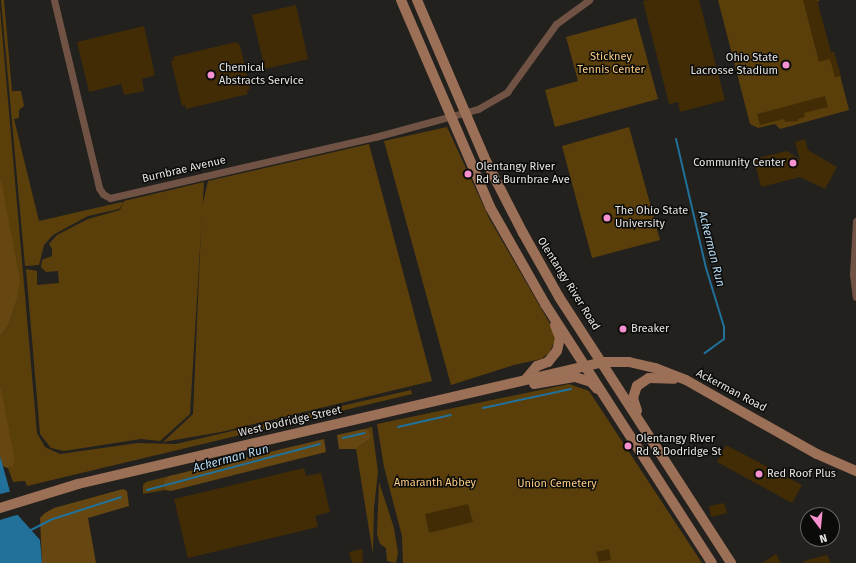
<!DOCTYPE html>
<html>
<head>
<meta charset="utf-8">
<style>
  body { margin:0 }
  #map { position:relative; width:856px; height:563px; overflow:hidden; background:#23211e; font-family:"Fira Sans",sans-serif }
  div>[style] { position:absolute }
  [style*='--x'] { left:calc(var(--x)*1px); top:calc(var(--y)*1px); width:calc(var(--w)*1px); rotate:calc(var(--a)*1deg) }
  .green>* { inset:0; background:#5b3f0b }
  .forest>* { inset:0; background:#664711 }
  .water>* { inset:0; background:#21719b }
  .pier>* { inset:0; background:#23211e }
  .stream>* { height:2px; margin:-1px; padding:0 1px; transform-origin:1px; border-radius:1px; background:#21719b }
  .building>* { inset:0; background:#422c06 }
  .street>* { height:7px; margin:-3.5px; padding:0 3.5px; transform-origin:3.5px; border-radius:3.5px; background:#705344 }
  .secondary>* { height:10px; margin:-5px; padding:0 5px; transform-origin:5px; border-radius:5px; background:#9c6f57 }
  .dots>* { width:11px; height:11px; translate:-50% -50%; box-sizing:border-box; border:2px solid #0b0b09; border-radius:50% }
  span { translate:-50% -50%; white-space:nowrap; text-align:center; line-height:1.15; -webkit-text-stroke:3px #0b0b09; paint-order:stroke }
  .park-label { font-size:11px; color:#fbcb84 }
  .poi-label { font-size:11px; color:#e6e4e2 }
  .right { translate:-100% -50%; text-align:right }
  .left { translate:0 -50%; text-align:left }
  .street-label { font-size:11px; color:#e6e4e2 }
  .water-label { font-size:12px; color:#b3d8f1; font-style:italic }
  .north { position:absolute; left:800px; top:507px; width:40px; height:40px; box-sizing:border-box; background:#0b0b09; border:1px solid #636260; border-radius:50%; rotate:164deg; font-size:11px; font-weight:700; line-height:16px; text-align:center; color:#e6e4e2 }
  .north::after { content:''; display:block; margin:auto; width:14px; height:18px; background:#f790ce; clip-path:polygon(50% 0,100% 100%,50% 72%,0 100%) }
</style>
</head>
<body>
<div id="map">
  <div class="green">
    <div style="clip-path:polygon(1px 0,4px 0,12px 91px,21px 91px,24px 106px,19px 110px,19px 118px,14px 119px,39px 221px,122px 202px,123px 204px,119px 209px,88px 216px,53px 235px,44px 245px,39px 265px,25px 266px)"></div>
    <div style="clip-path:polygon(718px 0,820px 0,817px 2px,831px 53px,834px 52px,849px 110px,780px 129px,775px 124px,758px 128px,750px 124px)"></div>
    <div style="clip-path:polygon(0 9px,37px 433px,45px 447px,60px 454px,138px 443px,176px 444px,411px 390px,412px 394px,27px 486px,25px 481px,13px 482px,8px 468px,12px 467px,0 384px,0 336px,8px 326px,17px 299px,0 175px)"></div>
    <div style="clip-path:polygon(636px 18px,658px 99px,555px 127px,545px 90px,578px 81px,566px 37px)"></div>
    <div style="clip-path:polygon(447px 127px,489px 218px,553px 329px,556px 344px,553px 344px,550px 352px,541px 359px,514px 365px,451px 385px,384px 141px)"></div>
    <div style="clip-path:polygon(629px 127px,660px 240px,592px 258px,562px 146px)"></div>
    <div style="clip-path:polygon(369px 144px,432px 381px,221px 432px,163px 442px,193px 414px,202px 207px,208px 181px)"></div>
    <div style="clip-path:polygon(204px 182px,190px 414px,160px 441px,141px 439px,64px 451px,51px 448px,40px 434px,26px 269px,37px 271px,37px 285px,59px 283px,58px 271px,46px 272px,41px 267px,42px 260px,52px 256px,52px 249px,49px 244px,57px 235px,88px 219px,120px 210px,124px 201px)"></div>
    <div style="clip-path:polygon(569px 384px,589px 391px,702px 563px,403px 563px,402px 536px,384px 467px,377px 424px)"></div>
    <div style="clip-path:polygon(372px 427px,378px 472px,374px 507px,373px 554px,356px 449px,371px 438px,369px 430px,364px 429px)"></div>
    <div style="clip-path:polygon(169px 476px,163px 481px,165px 490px,143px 494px,143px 485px,146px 482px)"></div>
    <div style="clip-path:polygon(379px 482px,394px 528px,398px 553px,396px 563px,387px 561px,386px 548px,380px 544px,377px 534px)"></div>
  </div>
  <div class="forest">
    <div style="clip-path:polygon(0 175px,20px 281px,17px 299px,8px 326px,0 336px)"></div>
    <div style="clip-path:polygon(0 384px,15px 461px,12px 467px,8px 468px,2px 466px,0 456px)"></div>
    <div style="clip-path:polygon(364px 429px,369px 430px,371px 438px,356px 449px,339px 449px,337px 435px)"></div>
    <div style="clip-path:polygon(324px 439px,326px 452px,171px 491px,165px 490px,163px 481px,169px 476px)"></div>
    <div style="clip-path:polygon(123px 489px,127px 491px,129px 506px,88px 518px,96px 563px,42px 563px,40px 518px,45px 513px,54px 508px)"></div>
  </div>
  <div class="water">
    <div style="clip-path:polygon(0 456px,16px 513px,40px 540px,42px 563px,0 563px)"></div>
  </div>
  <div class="pier">
    <div style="clip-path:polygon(12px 491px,20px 514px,0 520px,0 494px)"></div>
  </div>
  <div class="stream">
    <div style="--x:676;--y:139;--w:132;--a:76.9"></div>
    <div style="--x:706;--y:268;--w:62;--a:73"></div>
    <div style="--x:724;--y:327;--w:12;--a:90"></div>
    <div style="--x:724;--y:339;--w:24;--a:144"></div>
    <div style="--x:483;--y:408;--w:90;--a:-12.2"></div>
    <div style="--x:398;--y:427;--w:54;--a:-12.8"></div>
    <div style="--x:343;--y:438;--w:22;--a:-13"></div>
    <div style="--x:147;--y:490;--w:179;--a:-14.9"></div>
    <div style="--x:29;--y:531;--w:27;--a:-27"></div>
    <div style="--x:53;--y:519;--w:71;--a:-17.9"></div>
  </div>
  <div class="building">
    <div style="clip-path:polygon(648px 0,699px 0,725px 100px,680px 112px,678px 102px,669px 104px,643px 1px)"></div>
    <div style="clip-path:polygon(803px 0,817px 0,831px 53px,834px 52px,841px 76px,835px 77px,830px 59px,819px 62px)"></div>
    <div style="clip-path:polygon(296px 5px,308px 59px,265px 69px,252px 15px)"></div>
    <div style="clip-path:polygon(144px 26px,155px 75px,142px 79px,144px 91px,124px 95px,121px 84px,89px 92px,77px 42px)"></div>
    <div style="clip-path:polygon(236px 42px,240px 45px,250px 89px,247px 90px,248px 94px,186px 109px,185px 105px,182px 106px,171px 61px,174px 60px,173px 57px)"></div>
    <div style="clip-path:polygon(825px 96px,828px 107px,804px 113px,805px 117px,798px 119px,798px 121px,785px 122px,784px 119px,760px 125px,757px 114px)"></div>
    <div style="clip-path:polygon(805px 139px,808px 150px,837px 167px,825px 189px,800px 177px,761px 187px,754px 159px,787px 151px,800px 160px,795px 142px)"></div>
    <div style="clip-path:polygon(726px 445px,802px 485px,792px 503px,717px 462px)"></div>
    <div style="clip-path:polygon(304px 468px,306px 476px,321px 473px,330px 512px,315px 516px,318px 527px,188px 558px,174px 499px)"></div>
    <div style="clip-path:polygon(724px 503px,727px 513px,711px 517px,709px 506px)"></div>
    <div style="clip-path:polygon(468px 504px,473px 522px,429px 533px,425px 514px)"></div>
    <div style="clip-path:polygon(362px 549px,363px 563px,352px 563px,349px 552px)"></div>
    <div style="clip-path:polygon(609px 549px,611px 560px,599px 562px,596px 552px)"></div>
    <div style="clip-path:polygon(776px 554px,781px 563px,762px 563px)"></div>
    <div style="clip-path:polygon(827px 555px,831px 563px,804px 563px,804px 561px)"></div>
  </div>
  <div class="street">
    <div style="--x:54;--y:0;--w:193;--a:76.5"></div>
    <div style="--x:99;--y:188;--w:7;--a:56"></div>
    <div style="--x:103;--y:194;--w:8;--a:30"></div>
    <div style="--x:110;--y:198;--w:272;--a:-13"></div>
    <div style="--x:375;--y:137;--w:107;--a:-15.2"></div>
    <div style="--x:478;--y:109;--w:34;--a:-30"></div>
    <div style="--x:507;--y:92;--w:84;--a:-54.2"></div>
    <div style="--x:556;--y:24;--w:41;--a:-36"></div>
    <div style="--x:856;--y:221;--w:53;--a:93.2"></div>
    <div style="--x:853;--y:274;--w:23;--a:83"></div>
  </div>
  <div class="secondary">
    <div style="--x:401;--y:0;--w:225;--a:66.7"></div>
    <div style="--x:490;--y:207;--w:112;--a:60.4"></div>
    <div style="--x:545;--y:304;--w:308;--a:57.2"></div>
    <div style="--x:417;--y:0;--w:177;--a:66.8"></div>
    <div style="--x:487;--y:163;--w:79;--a:62.8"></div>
    <div style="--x:523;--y:233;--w:73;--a:60.6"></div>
    <div style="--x:559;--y:297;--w:317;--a:57.1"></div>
    <div style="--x:526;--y:379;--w:17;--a:-50"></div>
    <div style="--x:537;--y:366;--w:12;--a:-20"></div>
    <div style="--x:548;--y:362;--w:14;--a:-51"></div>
    <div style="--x:557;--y:351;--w:13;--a:-77"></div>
    <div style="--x:560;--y:338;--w:14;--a:-111"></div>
    <div style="--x:534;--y:384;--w:42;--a:-9.7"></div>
    <div style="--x:575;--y:377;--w:17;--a:17"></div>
    <div style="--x:591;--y:382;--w:9;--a:49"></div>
    <div style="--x:637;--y:411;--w:14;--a:-107"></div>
    <div style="--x:633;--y:398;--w:13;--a:-72"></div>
    <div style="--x:637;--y:386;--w:14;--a:-34"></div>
    <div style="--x:649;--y:378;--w:25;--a:2"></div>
    <div style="--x:0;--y:508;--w:82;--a:-17.1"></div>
    <div style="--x:78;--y:484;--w:539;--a:-13.08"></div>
    <div style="--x:603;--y:362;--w:26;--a:0"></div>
    <div style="--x:629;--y:362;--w:27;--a:13"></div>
    <div style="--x:655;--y:368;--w:33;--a:21"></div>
    <div style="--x:686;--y:380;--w:150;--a:29.5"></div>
    <div style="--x:817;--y:454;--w:43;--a:23.6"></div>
  </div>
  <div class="dots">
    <div style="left:786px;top:65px;background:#f790ce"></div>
    <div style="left:211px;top:75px;background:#f790ce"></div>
    <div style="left:793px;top:163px;background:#f790ce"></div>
    <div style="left:468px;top:174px;background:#f790ce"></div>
    <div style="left:607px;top:218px;background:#f790ce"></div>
    <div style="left:623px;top:329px;background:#f790ce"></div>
    <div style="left:628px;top:446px;background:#f790ce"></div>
    <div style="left:759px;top:474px;background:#f790ce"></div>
  </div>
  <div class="park-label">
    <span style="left:611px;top:64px">Stickney<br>Tennis Center</span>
    <span style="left:435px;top:483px">Amaranth Abbey</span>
    <span style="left:557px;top:484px">Union Cemetery</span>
  </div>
  <div class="poi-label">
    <span class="right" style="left:778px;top:65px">Ohio State<br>Lacrosse Stadium</span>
    <span class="left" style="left:219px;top:75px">Chemical<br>Abstracts Service</span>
    <span class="right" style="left:785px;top:163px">Community Center</span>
    <span class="left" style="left:476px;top:174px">Olentangy River<br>Rd &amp; Burnbrae Ave</span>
    <span class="left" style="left:615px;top:218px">The Ohio State<br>University</span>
    <span class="left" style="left:631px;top:329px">Breaker</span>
    <span class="left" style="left:636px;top:446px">Olentangy River<br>Rd &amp; Dodridge St</span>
    <span class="left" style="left:767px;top:474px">Red Roof Plus</span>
  </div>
  <div class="street-label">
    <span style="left:184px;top:170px;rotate:-13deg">Burnbrae Avenue</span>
    <span style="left:568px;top:284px;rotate:58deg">Olentangy River Road</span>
    <span style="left:731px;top:391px;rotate:28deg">Ackerman Road</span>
    <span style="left:290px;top:422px;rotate:-13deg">West Dodridge Street</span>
  </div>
  <div class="water-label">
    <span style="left:711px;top:249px;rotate:76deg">Ackerman Run</span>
    <span style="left:231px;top:459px;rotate:-15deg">Ackerman Run</span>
  </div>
  <div class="north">N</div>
</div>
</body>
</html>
